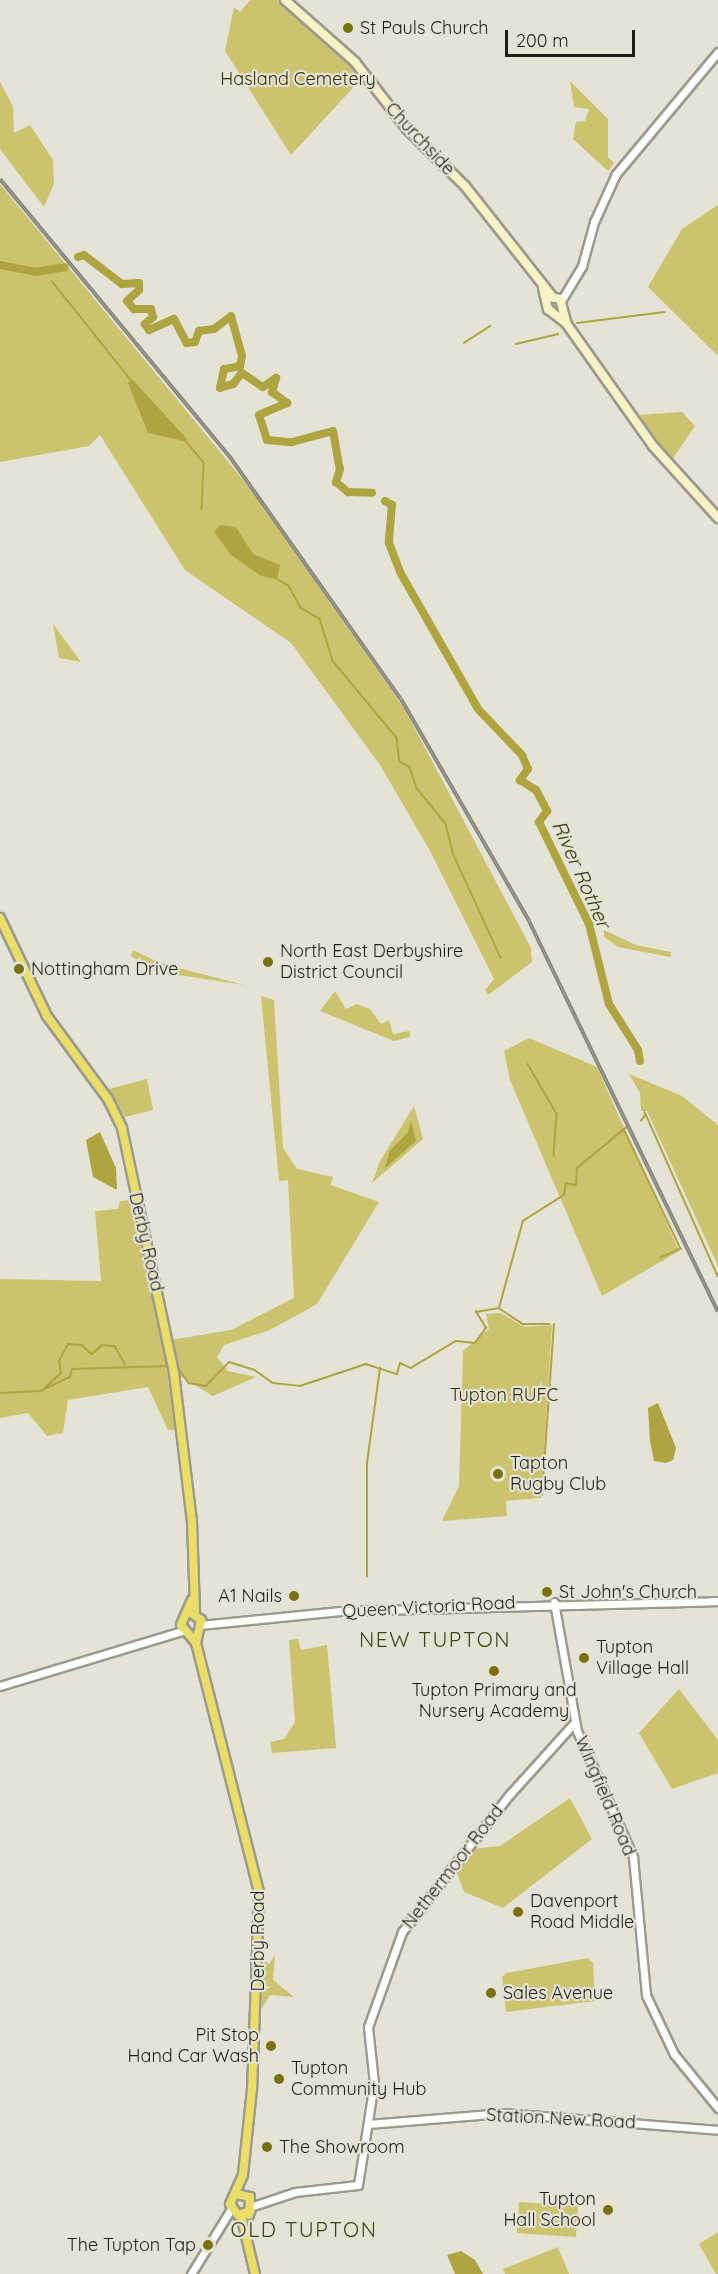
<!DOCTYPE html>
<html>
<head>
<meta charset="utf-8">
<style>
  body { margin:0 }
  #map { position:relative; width:718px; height:2274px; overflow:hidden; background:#e4e3d6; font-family:Quicksand,sans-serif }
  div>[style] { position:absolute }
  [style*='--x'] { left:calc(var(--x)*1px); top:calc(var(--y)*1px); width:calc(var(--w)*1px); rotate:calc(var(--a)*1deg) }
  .green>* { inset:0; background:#ccc36f }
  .water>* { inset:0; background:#aea440 }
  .stream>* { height:1.5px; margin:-0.75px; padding:0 0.75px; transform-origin:0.75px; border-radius:0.75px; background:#aea440 }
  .river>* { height:8px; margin:-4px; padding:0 4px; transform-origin:4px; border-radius:4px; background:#aea440 }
  .roads { filter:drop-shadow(2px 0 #9b9a8e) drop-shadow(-2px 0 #9b9a8e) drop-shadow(0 2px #9b9a8e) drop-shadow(0 -2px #9b9a8e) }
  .tertiary>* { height:7px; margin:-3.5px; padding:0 3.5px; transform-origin:3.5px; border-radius:3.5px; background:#fff }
  .secondary>* { height:8px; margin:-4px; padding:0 4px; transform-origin:4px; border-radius:4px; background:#f7f3c6 }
  .trunk>* { height:8px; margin:-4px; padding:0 4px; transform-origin:4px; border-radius:4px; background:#eade68 }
  .rail>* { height:4px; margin-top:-2px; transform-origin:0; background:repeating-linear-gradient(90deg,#e4e3d6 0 4.5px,#8a8980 0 9px); box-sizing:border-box; border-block:2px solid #8a8980 }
  .dots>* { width:16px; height:16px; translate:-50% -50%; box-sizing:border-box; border:3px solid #e4e3d6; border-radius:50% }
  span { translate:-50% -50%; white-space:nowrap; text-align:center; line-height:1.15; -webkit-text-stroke:4.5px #e4e3d6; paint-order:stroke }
  .poi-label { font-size:18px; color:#1e1d19 }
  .left { translate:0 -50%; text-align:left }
  .right { translate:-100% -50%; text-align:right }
  .park-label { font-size:18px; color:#342f03 }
  .street-label { font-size:18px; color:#1e1d19 }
  .water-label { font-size:20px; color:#3b370c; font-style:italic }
  .quarter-label { font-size:21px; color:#444017; letter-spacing:1.5px }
  .scale { position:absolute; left:505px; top:30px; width:130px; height:27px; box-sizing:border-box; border:3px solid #1e1d19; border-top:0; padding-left:8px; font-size:18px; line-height:21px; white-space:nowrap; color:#1e1d19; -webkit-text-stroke:4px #e4e3d6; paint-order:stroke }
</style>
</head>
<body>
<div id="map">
  <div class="green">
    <div style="clip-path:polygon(250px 0,279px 0,363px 77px,291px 155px,225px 51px,234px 7px,240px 12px)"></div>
    <div style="clip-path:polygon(570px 81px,608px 119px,608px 157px,614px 163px,608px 171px,573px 139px,576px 122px,585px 121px,589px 109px,574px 107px)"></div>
    <div style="clip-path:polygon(0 82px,13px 106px,14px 133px,30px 125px,53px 160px,54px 184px,44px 207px,0 149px)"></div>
    <div style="clip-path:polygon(0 184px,253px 492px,404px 708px,531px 948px,532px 962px,488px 995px,485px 990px,494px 979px,429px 849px,380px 765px,291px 643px,185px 570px,100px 435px,89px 446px,0 462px)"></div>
    <div style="clip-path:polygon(718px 205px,718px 356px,648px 287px,682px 229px)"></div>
    <div style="clip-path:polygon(682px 412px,695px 426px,672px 460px,638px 415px)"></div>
    <div style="clip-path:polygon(53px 624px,81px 662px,59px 658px)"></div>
    <div style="clip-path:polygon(604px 930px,636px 945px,671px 952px,671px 957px,618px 947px,604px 937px)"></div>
    <div style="clip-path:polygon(133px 950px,160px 963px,244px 985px,158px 972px,131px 956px)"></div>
    <div style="clip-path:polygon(335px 991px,346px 1009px,357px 1004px,370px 1009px,381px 1024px,389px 1020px,393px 1034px,410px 1031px,410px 1037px,394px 1041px,320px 1011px)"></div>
    <div style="clip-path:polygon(261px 996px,274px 1000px,283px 1148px,297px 1169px,333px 1177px,331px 1185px,379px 1202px,317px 1304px,270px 1330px,224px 1345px,217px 1357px,228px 1371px,256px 1377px,213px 1396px,178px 1375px,171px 1340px,231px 1330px,294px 1298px,288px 1180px,279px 1181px)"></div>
    <div style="clip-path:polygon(529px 1038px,597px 1067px,679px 1251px,602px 1296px,510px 1080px,504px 1051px)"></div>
    <div style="clip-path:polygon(629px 1074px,682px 1096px,718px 1125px,718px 1266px,647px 1111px,641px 1111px,640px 1093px)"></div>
    <div style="clip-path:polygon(147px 1079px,153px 1110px,125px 1117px,109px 1089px)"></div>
    <div style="clip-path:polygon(evenodd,414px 1106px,423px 1139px,372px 1183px,380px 1161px,414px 1106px,408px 1132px,416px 1141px,388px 1162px,390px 1150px,408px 1132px)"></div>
    <div style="clip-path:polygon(129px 1200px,163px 1340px,175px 1430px,168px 1430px,148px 1387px,68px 1400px,63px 1433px,47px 1436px,28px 1413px,0 1418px,0 1279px,101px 1281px,95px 1211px,118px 1209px,120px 1201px)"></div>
    <div style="clip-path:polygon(501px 1313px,524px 1327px,552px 1325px,541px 1498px,506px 1501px,507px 1516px,442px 1521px,459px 1486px,463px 1351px,489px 1329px,486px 1314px)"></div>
    <div style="clip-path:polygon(298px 1639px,301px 1650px,327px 1645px,336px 1748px,272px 1753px,270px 1742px,284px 1739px,295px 1722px,289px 1640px)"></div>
    <div style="clip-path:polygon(679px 1689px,718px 1740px,718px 1773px,672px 1789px,639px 1733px)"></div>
    <div style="clip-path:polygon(570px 1798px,592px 1839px,503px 1908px,464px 1892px,455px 1867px,472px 1849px,500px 1846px)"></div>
    <div style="clip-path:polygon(275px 1955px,273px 1980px,294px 1997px,270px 1995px,261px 2010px,265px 1961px,269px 1964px)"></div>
    <div style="clip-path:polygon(588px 1958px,593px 1963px,595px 2001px,506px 2012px,502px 1977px,506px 1973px)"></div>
    <div style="clip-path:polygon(519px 2202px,578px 2206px,576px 2237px,517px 2233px)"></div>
    <div style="clip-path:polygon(718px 2232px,718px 2274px,716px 2274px,699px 2244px)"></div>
    <div style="clip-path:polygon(558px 2247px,569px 2274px,505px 2274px,503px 2269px)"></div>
  </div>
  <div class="water">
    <div style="clip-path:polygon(132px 379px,187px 439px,184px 441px,148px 433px,128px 383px)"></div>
    <div style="clip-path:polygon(220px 525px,236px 527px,253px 554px,280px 565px,277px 579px,261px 576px,231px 555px,214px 532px)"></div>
    <div style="clip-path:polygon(411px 1121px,416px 1141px,385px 1168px,390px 1150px,408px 1132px)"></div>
    <div style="clip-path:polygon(100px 1132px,116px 1168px,117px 1190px,93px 1177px,86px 1140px)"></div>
    <div style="clip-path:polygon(658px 1403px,676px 1448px,673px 1460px,666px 1463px,654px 1461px,650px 1441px,648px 1408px)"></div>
    <div style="clip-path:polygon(461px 2251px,475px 2260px,483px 2274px,455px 2274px,447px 2255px)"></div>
  </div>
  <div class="stream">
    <div style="--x:52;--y:281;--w:127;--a:51.4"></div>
    <div style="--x:577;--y:323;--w:88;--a:-7.2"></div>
    <div style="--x:464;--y:343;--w:31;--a:-33"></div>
    <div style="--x:516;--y:344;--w:43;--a:-13.4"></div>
    <div style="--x:185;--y:440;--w:30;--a:50"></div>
    <div style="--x:204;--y:463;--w:46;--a:92.5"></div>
    <div style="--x:277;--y:579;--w:14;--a:30"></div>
    <div style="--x:289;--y:586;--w:25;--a:61"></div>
    <div style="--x:301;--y:608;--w:22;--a:30"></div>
    <div style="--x:320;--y:619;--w:44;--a:72.8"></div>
    <div style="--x:333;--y:661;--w:100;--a:50.3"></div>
    <div style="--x:397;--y:738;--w:24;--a:83"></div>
    <div style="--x:400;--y:762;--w:11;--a:27"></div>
    <div style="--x:410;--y:767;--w:22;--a:72"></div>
    <div style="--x:417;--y:788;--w:46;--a:51.1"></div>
    <div style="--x:446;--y:824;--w:30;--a:76"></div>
    <div style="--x:453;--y:853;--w:115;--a:65.4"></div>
    <div style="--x:528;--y:1064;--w:58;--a:59.9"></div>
    <div style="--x:557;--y:1114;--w:42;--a:94.1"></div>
    <div style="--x:645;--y:1112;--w:180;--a:66"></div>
    <div style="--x:641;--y:1121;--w:7;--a:-56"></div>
    <div style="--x:624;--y:1129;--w:133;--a:64.6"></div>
    <div style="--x:681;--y:1249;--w:22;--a:156"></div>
    <div style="--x:499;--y:1308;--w:29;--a:34"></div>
    <div style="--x:523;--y:1324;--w:26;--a:0"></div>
    <div style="--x:177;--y:1366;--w:21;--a:55"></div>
    <div style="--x:189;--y:1383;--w:17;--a:10"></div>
    <div style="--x:206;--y:1386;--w:33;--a:-46"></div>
    <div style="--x:229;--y:1362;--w:27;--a:17"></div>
    <div style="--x:255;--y:1370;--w:22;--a:36"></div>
    <div style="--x:273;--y:1383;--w:27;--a:6"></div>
    <div style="--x:300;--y:1386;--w:70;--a:-18.4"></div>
    <div style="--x:366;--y:1364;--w:33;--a:18"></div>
    <div style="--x:397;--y:1374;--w:11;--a:-75"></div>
    <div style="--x:400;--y:1363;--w:12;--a:24"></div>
    <div style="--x:411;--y:1368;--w:52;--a:-31"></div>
    <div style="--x:456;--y:1341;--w:19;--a:6"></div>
    <div style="--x:475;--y:1343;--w:19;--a:-54"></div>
    <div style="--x:486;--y:1328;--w:19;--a:-122"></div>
    <div style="--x:476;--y:1312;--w:23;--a:-10"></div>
    <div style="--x:499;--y:1308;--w:90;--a:-74.6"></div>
    <div style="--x:523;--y:1221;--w:49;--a:-32.4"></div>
    <div style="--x:564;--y:1195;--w:12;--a:-81"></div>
    <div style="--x:566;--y:1183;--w:10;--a:11"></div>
    <div style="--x:576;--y:1185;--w:17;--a:-87"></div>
    <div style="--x:577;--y:1168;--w:66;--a:-39.5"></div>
    <div style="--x:45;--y:1388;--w:22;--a:-43"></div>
    <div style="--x:61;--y:1373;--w:12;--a:-99"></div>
    <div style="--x:59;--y:1361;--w:19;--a:-62"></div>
    <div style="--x:68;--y:1344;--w:14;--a:4"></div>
    <div style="--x:82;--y:1345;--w:13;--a:42"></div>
    <div style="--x:92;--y:1354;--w:13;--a:-42"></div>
    <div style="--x:102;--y:1345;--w:13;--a:4"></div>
    <div style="--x:115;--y:1346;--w:21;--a:61"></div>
    <div style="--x:0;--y:1393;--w:41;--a:-2.8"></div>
    <div style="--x:41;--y:1391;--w:32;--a:-26"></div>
    <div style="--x:70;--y:1377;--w:8;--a:-76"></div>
    <div style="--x:72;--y:1369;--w:97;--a:-1.8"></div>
    <div style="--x:542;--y:1495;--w:171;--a:-86"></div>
    <div style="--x:367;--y:1577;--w:114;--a:-90"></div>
    <div style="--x:367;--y:1463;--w:96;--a:-82.2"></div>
  </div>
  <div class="river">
    <div style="--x:78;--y:257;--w:6;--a:-18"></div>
    <div style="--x:84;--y:255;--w:48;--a:37.3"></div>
    <div style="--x:122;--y:284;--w:17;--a:-3"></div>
    <div style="--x:139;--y:283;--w:7;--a:90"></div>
    <div style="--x:139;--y:290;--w:16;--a:137"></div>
    <div style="--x:127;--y:301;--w:11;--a:49"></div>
    <div style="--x:134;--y:309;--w:17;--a:0"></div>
    <div style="--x:151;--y:309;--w:8;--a:76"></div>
    <div style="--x:153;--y:317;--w:11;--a:139"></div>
    <div style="--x:145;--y:324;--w:7;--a:56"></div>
    <div style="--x:149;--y:330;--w:27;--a:-24"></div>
    <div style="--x:174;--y:319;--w:27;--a:62"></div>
    <div style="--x:187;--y:343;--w:8;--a:-7"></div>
    <div style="--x:195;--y:342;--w:12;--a:-70"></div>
    <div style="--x:199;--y:331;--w:15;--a:-8"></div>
    <div style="--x:214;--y:329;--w:21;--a:-37"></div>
    <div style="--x:231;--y:316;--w:41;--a:74.6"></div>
    <div style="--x:242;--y:356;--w:10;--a:101"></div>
    <div style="--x:240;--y:366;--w:16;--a:169"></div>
    <div style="--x:224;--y:369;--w:19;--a:102"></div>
    <div style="--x:220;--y:388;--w:14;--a:-17"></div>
    <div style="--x:233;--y:384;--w:14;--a:-51"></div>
    <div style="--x:242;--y:373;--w:25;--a:34"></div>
    <div style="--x:263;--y:387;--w:16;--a:-35"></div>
    <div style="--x:276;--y:378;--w:15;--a:106"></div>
    <div style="--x:272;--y:392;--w:19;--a:36"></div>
    <div style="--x:287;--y:403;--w:30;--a:157"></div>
    <div style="--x:259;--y:415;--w:26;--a:72"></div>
    <div style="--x:267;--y:440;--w:25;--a:5"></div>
    <div style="--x:292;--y:442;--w:42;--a:-15"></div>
    <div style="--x:333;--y:431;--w:39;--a:80"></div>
    <div style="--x:340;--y:469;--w:14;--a:107"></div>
    <div style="--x:336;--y:482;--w:16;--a:40"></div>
    <div style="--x:348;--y:492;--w:24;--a:2"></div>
    <div style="--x:0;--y:265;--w:36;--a:11"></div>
    <div style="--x:35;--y:272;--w:30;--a:-9"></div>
    <div style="--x:385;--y:501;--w:8;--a:30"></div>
    <div style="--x:392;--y:505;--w:38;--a:95"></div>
    <div style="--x:389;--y:543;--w:31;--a:69"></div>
    <div style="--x:400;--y:572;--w:158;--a:60.3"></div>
    <div style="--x:478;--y:709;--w:64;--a:46.3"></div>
    <div style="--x:522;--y:755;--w:15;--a:67"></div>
    <div style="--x:528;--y:769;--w:14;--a:126"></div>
    <div style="--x:520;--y:780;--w:19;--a:32"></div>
    <div style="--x:536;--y:790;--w:24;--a:62"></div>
    <div style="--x:547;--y:811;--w:14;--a:126"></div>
    <div style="--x:539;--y:822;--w:114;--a:63.9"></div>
    <div style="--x:589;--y:924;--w:82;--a:76"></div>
    <div style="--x:609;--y:1004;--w:54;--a:57.8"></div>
    <div style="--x:638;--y:1050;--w:11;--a:80"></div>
  </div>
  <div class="roads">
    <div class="tertiary">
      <div style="--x:561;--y:301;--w:41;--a:-59"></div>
      <div style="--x:582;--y:266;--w:46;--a:-74.7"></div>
      <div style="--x:594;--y:222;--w:53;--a:-65.4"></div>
      <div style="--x:616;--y:174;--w:159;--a:-50.1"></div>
      <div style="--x:554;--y:1602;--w:131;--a:79.9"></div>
      <div style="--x:577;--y:1731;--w:138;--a:66"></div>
      <div style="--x:633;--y:1857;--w:139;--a:84.6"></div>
      <div style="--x:646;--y:1995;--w:65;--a:64.6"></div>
      <div style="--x:674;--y:2054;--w:70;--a:50.8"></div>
      <div style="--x:200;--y:1625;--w:141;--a:-5.7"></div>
      <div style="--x:340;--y:1611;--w:378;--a:-1.5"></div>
      <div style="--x:0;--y:1686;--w:193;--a:-16.8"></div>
      <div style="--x:368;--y:2124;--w:136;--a:-4.6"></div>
      <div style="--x:504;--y:2113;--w:215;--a:4.5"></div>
      <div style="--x:253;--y:2206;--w:44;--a:-18.4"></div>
      <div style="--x:295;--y:2192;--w:63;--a:-6.3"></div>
      <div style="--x:358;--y:2185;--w:103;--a:-81.1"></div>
      <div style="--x:374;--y:2083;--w:56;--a:-96.1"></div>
      <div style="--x:368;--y:2027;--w:101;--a:-70.3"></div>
      <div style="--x:402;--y:1932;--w:175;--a:-52"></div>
      <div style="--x:510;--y:1794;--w:97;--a:-47.9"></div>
      <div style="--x:191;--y:2274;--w:76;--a:-58.4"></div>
    </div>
    <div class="secondary">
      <div style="--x:285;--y:0;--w:94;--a:41.5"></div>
      <div style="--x:355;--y:62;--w:85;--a:52.2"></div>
      <div style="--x:407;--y:129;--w:81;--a:44.5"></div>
      <div style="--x:465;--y:186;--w:140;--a:51.7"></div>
      <div style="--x:543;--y:288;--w:22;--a:77"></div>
      <div style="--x:548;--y:309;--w:23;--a:38"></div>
      <div style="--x:566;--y:323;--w:151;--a:54.7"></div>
      <div style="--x:653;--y:446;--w:97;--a:47.9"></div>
      <div style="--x:549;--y:297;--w:11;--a:10"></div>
      <div style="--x:560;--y:299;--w:24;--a:75"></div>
    </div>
    <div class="trunk">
      <div style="--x:0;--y:918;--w:109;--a:64.4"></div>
      <div style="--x:47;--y:1016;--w:103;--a:53.7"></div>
      <div style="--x:108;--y:1099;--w:32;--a:64"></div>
      <div style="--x:122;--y:1128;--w:250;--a:78"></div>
      <div style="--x:174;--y:1373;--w:149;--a:83.1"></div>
      <div style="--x:192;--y:1521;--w:92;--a:88.1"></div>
      <div style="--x:192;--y:1600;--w:27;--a:114"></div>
      <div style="--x:181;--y:1625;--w:23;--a:50"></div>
      <div style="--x:196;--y:1643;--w:257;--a:75.8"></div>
      <div style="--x:259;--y:1892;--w:197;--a:92"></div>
      <div style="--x:252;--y:2089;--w:86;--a:96"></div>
      <div style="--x:243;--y:2175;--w:32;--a:114"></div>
      <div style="--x:230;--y:2204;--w:14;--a:54"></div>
      <div style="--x:238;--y:2215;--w:13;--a:-18"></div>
      <div style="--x:190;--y:1612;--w:14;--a:36"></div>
      <div style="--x:201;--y:1620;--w:24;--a:102"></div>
      <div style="--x:236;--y:2194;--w:14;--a:12"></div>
      <div style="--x:250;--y:2197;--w:18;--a:93"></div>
      <div style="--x:241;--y:2215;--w:61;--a:76.7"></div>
    </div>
  </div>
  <div class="rail">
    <div style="--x:0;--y:179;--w:361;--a:50.4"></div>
    <div style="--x:230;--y:457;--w:296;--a:54.8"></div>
    <div style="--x:401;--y:699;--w:256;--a:60"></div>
    <div style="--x:529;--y:921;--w:434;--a:64.2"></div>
  </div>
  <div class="dots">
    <div style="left:348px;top:28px;background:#797010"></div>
    <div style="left:268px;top:962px;background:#797010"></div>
    <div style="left:19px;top:969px;background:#797010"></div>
    <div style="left:498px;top:1474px;background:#797010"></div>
    <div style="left:547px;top:1592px;background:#797010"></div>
    <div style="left:294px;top:1596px;background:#797010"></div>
    <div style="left:584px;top:1658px;background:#797010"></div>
    <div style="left:494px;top:1671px;background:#797010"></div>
    <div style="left:518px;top:1912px;background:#797010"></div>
    <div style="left:491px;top:1993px;background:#797010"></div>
    <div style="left:271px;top:2046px;background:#797010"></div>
    <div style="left:279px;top:2079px;background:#797010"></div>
    <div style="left:267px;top:2147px;background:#797010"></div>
    <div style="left:608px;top:2210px;background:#797010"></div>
    <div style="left:208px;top:2245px;background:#797010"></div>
  </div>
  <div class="poi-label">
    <span class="left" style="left:360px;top:28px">St Pauls Church</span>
    <span class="left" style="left:280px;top:962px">North East Derbyshire<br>District Council</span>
    <span class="left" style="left:31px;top:969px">Nottingham Drive</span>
    <span class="left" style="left:510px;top:1474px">Tapton<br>Rugby Club</span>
    <span class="left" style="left:559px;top:1592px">St John's Church</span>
    <span class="right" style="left:282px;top:1596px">A1 Nails</span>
    <span class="left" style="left:596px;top:1658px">Tupton<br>Village Hall</span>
    <span style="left:494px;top:1701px">Tupton Primary and<br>Nursery Academy</span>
    <span class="left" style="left:530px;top:1912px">Davenport<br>Road Middle</span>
    <span class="left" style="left:503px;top:1993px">Sales Avenue</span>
    <span class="right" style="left:259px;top:2046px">Pit Stop<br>Hand Car Wash</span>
    <span class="left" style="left:291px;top:2079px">Tupton<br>Community Hub</span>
    <span class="left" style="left:279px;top:2147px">The Showroom</span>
    <span class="right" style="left:596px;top:2210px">Tupton<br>Hall School</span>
    <span class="right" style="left:196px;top:2245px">The Tupton Tap</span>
  </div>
  <div class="park-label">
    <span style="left:298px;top:79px">Hasland Cemetery</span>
    <span style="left:504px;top:1395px">Tupton RUFC</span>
  </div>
  <div class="street-label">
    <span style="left:420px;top:139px;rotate:47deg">Churchside</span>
    <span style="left:146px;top:1242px;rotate:77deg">Derby Road</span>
    <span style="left:429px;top:1607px;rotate:-3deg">Queen Victoria Road</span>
    <span style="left:605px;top:1796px;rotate:67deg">Wingfield Road</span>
    <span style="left:453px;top:1867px;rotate:-52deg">Nethermoor Road</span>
    <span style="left:258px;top:1941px;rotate:-90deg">Derby Road</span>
    <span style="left:561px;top:2119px;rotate:3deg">Station New Road</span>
  </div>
  <div class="water-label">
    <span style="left:582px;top:874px;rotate:66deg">River Rother</span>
  </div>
  <div class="quarter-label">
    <span style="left:435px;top:1639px">NEW TUPTON</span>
    <span style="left:304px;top:2229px">OLD TUPTON</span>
  </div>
  <div class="scale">200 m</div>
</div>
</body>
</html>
